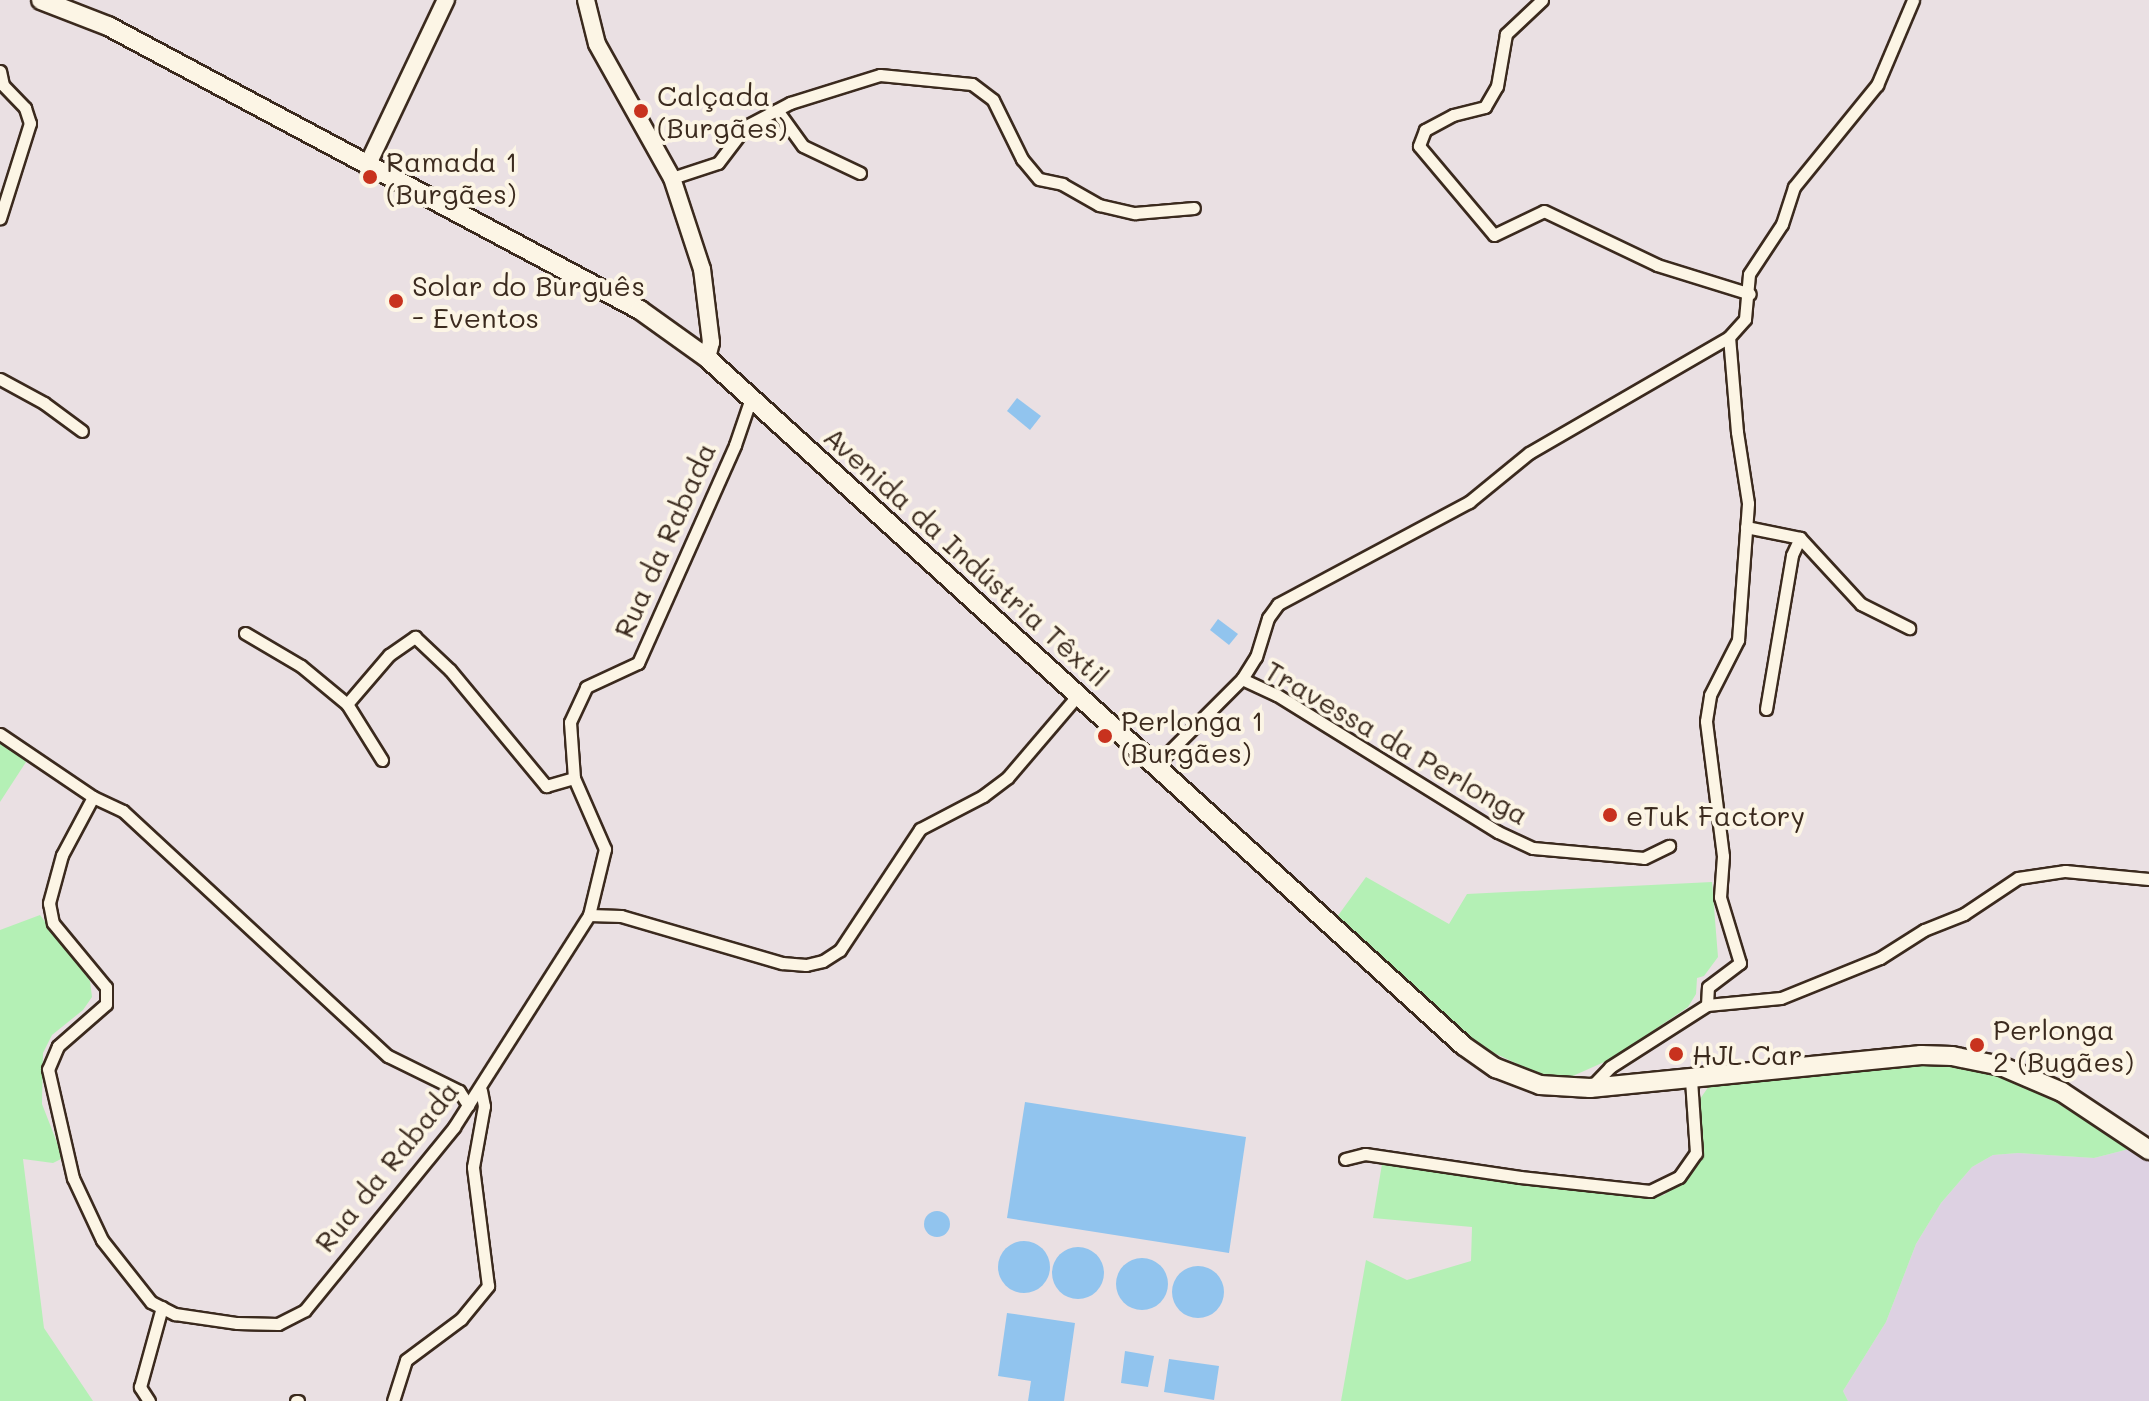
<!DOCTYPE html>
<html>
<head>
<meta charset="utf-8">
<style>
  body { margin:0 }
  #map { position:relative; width:2149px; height:1401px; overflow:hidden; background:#eae0e3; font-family:Mali,sans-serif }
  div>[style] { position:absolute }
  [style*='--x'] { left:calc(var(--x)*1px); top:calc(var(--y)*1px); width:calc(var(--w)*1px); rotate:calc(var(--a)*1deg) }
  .built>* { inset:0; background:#ddd1e2 }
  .green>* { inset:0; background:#b4f0b5 }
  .water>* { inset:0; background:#91c4ee }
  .round { border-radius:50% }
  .roads { filter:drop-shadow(2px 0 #3b2a1e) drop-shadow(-2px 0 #3b2a1e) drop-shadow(0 2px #3b2a1e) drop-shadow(0 -2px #3b2a1e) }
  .street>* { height:11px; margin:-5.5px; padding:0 5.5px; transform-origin:5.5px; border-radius:5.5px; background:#fcf5e5 }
  .secondary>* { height:16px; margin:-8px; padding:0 8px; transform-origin:8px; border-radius:8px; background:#fcf5e5 }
  .primary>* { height:18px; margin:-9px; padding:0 9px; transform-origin:9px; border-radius:9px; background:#fcf5e5 }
  .dots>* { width:22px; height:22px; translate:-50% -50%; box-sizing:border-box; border:4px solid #fcf5e5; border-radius:50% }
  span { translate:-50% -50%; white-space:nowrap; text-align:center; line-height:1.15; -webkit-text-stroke:8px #fcf5e5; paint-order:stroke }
  .poi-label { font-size:28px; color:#3b2a1e }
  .left { translate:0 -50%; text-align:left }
  .street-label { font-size:28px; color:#3b2a1e }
</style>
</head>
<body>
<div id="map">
  <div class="built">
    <div style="clip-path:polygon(2129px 1149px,2149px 1162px,2149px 1401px,1848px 1401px,1843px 1391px,1886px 1322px,1916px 1244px,1941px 1203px,1972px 1167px,1993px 1155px,2018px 1153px,2094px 1158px)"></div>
  </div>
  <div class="green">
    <div style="clip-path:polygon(0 738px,26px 762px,0 802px)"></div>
    <div style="clip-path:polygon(1366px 877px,1449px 924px,1467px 894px,1712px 882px,1718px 957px,1704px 976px,1697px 978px,1696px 994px,1688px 1007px,1611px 1059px,1566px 1079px,1539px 1074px,1477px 1045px,1337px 917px)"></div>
    <div style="clip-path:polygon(40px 915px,90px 981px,92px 997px,83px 1010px,52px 1035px,43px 1053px,42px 1104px,63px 1158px,53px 1163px,23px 1159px,44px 1328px,93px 1401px,0 1401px,0 930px)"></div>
    <div style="clip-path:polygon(1932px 1063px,1983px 1071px,2034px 1088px,2129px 1149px,2094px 1158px,2018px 1153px,1993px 1155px,1972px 1167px,1941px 1203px,1916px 1244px,1886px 1322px,1843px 1391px,1848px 1401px,1341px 1401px,1366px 1260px,1407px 1280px,1471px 1261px,1472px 1227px,1373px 1218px,1382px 1164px,1645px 1198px,1664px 1195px,1693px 1170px,1700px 1124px,1700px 1099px,1709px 1086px)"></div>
  </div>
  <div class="water">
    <div style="clip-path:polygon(1017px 398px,1041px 416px,1030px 430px,1007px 411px)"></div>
    <div style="clip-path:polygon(1218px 619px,1238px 634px,1229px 645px,1210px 630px)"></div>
    <div style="clip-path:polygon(1025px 1102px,1246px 1137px,1229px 1253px,1007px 1218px)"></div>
    <div class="round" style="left:924px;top:1211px;width:26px;height:26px"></div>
    <div class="round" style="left:998px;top:1241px;width:52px;height:52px"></div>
    <div class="round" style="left:1052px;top:1247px;width:52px;height:52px"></div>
    <div class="round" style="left:1116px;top:1258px;width:52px;height:52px"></div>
    <div class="round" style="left:1172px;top:1266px;width:52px;height:52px"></div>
    <div style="clip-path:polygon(1007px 1313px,1075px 1323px,1064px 1401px,1028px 1401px,1031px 1381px,998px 1376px)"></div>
    <div style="clip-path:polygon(1125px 1351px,1154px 1356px,1148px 1387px,1121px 1383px)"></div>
    <div style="clip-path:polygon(1169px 1359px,1219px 1366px,1214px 1400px,1164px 1392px)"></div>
  </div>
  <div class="roads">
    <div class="street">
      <div style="--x:1542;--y:0;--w:50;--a:136.6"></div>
      <div style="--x:1506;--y:34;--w:53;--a:99.8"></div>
      <div style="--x:1497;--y:86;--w:24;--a:120"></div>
      <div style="--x:1485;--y:107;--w:33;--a:166"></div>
      <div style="--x:1453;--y:115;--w:32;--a:152"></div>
      <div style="--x:1425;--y:130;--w:17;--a:111"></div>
      <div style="--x:1419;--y:146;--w:116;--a:49.9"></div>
      <div style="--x:1494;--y:235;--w:55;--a:-25.6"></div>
      <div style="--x:1544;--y:211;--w:125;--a:25.5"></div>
      <div style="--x:1657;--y:265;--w:97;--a:17.3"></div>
      <div style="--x:0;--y:71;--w:14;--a:78"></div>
      <div style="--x:3;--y:85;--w:32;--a:46"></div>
      <div style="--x:25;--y:108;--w:16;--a:72"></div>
      <div style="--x:30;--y:123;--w:100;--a:107.5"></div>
      <div style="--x:777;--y:110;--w:44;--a:54.2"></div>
      <div style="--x:803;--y:146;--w:63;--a:25.3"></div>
      <div style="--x:672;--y:178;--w:48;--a:-18.1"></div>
      <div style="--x:718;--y:163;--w:46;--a:-52.9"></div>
      <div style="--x:746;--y:126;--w:50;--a:-27.6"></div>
      <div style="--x:790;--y:103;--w:94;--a:-17.3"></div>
      <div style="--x:880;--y:75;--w:92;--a:5.6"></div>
      <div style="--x:972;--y:84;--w:26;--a:37"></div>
      <div style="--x:993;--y:100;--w:66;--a:63.8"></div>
      <div style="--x:1022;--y:159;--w:26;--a:50"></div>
      <div style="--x:1039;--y:179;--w:24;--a:12"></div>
      <div style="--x:1062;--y:184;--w:43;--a:29.6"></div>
      <div style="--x:1099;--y:205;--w:37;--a:13"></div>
      <div style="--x:1135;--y:213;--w:59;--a:-4.8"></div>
      <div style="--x:0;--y:379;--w:50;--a:28.6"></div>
      <div style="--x:44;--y:403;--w:47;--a:36.4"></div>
      <div style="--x:1746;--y:527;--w:55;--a:11.5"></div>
      <div style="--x:1800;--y:538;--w:90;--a:47.3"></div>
      <div style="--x:1861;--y:604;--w:54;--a:26.6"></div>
      <div style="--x:245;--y:633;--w:65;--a:30.5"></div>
      <div style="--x:301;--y:666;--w:60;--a:39.6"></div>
      <div style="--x:347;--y:704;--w:66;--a:58"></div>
      <div style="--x:1242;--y:679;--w:38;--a:25"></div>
      <div style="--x:1277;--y:695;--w:260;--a:31.8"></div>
      <div style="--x:1498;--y:832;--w:38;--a:25"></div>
      <div style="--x:1533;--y:848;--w:111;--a:5.1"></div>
      <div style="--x:1644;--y:858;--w:28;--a:-26"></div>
      <div style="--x:347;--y:704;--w:65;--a:-49.4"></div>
      <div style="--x:389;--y:655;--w:32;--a:-35"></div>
      <div style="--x:415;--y:637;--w:48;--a:43.3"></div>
      <div style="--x:450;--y:670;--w:151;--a:50.4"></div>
      <div style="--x:546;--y:786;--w:29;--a:-16"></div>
      <div style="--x:1766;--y:709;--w:156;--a:-80.4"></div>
      <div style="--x:1792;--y:555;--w:19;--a:-65"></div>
      <div style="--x:0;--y:734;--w:112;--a:34.1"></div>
      <div style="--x:93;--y:797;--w:33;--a:25"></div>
      <div style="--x:123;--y:811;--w:361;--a:42.8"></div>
      <div style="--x:388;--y:1056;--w:79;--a:26.2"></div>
      <div style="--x:459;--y:1091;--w:17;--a:57"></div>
      <div style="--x:1156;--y:765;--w:122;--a:-45"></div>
      <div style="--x:1242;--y:679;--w:26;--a:-58"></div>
      <div style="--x:1256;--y:657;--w:41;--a:-72.9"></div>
      <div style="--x:1268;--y:618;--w:17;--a:-54"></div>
      <div style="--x:1278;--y:604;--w:217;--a:-28.1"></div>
      <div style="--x:1469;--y:502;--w:77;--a:-39.2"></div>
      <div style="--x:1529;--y:453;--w:231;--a:-30.1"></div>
      <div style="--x:1729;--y:337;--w:24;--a:-48"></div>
      <div style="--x:1745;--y:319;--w:45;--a:-84.9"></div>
      <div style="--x:1749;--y:274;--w:60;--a:-56.6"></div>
      <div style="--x:1782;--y:224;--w:39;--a:-72"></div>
      <div style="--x:1794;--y:187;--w:132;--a:-50.9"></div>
      <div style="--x:1877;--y:85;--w:92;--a:-67"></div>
      <div style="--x:93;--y:797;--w:66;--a:118.1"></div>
      <div style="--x:62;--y:855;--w:50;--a:105.2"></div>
      <div style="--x:49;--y:903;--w:20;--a:79"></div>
      <div style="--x:53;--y:923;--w:83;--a:50.4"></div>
      <div style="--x:106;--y:987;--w:17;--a:90"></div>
      <div style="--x:106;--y:1004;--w:64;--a:138.8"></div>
      <div style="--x:58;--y:1046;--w:25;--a:113"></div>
      <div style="--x:48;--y:1069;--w:112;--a:77.1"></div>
      <div style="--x:73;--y:1178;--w:68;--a:64.9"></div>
      <div style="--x:102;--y:1240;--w:79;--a:51.7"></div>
      <div style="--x:151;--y:1302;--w:27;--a:27"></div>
      <div style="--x:175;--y:1314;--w:63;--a:8.3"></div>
      <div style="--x:237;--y:1323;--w:41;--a:1.4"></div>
      <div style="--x:278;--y:1324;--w:30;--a:-27"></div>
      <div style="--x:305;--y:1310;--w:236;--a:-50.8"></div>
      <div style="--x:454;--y:1127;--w:251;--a:-57.5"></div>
      <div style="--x:589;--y:915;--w:68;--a:-76.4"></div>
      <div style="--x:605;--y:849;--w:77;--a:-113.6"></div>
      <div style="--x:574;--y:778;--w:56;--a:-94.1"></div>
      <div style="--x:570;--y:722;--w:38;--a:-65"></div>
      <div style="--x:586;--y:687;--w:57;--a:-24.8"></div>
      <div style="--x:638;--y:663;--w:239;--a:-66"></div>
      <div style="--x:735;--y:445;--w:50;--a:-71.2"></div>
      <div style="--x:589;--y:915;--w:32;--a:2"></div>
      <div style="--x:621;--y:916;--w:168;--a:16.3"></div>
      <div style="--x:782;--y:963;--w:24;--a:5"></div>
      <div style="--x:806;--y:965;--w:17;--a:-13"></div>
      <div style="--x:823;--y:961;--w:20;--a:-33"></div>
      <div style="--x:840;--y:950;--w:145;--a:-56.5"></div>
      <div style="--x:920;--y:829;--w:71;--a:-27.6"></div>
      <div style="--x:983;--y:796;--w:31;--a:-37"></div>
      <div style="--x:1008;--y:777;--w:108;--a:-49.5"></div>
      <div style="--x:1707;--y:1005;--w:18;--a:-87"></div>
      <div style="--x:1708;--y:987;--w:40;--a:-37"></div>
      <div style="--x:1740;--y:963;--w:69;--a:-106.9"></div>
      <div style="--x:1720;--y:897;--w:41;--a:-85.8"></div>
      <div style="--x:1723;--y:856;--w:136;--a:-97.2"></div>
      <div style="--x:1706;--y:721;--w:26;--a:-81"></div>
      <div style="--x:1710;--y:695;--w:62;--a:-63"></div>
      <div style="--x:1738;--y:640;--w:137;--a:-85.8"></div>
      <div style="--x:1748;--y:503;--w:72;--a:-98.8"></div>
      <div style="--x:1737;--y:432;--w:95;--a:-94.8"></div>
      <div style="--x:1590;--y:1088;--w:29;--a:-46"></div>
      <div style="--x:1610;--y:1067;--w:115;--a:-32.6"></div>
      <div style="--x:1707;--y:1005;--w:74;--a:-5.4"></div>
      <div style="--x:1781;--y:998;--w:107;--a:-22"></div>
      <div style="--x:1880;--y:958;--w:52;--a:-32.5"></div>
      <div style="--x:1924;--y:930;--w:43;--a:-21.8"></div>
      <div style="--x:1964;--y:914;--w:65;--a:-33.7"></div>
      <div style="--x:2018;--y:878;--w:48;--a:-8.5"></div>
      <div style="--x:2065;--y:871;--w:84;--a:5.4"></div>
      <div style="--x:1345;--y:1159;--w:21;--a:-14"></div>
      <div style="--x:1365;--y:1154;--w:157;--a:8.4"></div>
      <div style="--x:1520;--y:1177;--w:131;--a:6.1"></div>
      <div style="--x:1650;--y:1191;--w:32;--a:-26"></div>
      <div style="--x:1679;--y:1177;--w:29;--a:-55"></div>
      <div style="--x:1696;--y:1153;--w:73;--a:-93.9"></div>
      <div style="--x:149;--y:1401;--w:17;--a:-123"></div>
      <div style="--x:140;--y:1387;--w:83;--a:-74.6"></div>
      <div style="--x:296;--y:1401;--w:2;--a:0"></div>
      <div style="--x:393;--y:1401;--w:43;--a:-72.4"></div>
      <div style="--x:406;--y:1360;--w:69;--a:-36.7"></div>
      <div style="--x:461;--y:1319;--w:43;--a:-50.7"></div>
      <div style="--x:488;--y:1286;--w:120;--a:-97.2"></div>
      <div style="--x:473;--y:1167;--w:62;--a:-79.8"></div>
      <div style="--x:484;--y:1106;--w:16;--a:-101"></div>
    </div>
    <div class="secondary">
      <div style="--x:586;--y:0;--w:45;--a:76"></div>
      <div style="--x:597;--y:44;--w:154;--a:60.8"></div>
      <div style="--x:672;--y:178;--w:96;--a:71.8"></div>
      <div style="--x:702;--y:269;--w:74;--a:83"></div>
      <div style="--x:711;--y:342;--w:16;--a:104"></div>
      <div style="--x:367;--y:166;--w:184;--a:-64.6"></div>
    </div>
    <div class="primary">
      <div style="--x:41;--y:0;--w:72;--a:21.2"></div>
      <div style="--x:108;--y:26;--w:603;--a:28.09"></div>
      <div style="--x:640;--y:310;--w:82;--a:35.6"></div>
      <div style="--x:707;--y:358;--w:1023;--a:42.27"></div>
      <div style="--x:1464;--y:1046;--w:39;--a:35"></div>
      <div style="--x:1496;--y:1068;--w:47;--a:21.1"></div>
      <div style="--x:1540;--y:1085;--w:50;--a:3.4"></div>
      <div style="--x:1590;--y:1088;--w:333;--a:-5.7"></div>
      <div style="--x:1921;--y:1055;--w:31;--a:2"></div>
      <div style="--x:1952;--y:1056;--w:50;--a:11.5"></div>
      <div style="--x:2001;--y:1066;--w:66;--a:23.1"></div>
      <div style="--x:2062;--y:1092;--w:105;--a:33.7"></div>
    </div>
  </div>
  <div class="dots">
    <div style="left:641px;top:111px;background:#c8321e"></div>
    <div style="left:370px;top:177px;background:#c8321e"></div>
    <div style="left:396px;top:301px;background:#c8321e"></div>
    <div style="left:1105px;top:736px;background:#c8321e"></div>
    <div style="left:1610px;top:815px;background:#c8321e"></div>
    <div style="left:1977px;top:1045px;background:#c8321e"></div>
    <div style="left:1676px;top:1054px;background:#c8321e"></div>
  </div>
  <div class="poi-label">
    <span class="left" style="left:657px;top:111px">Calçada<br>(Burgães)</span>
    <span class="left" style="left:386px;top:177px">Ramada 1<br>(Burgães)</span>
    <span class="left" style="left:412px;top:301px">Solar do Burguês<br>- Eventos</span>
    <span class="left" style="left:1121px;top:736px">Perlonga 1<br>(Burgães)</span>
    <span class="left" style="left:1626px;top:815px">eTuk Factory</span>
    <span class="left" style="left:1993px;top:1045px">Perlonga<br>2 (Bugães)</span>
    <span class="left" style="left:1692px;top:1054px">HJL Car</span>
  </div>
  <div class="street-label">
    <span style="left:664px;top:540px;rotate:-66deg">Rua da Rabada</span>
    <span style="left:967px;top:556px;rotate:42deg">Avenida da Indústria Têxtil</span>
    <span style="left:1397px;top:742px;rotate:30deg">Travessa da Perlonga</span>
    <span style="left:386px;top:1166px;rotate:-51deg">Rua da Rabada</span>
  </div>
</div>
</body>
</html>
